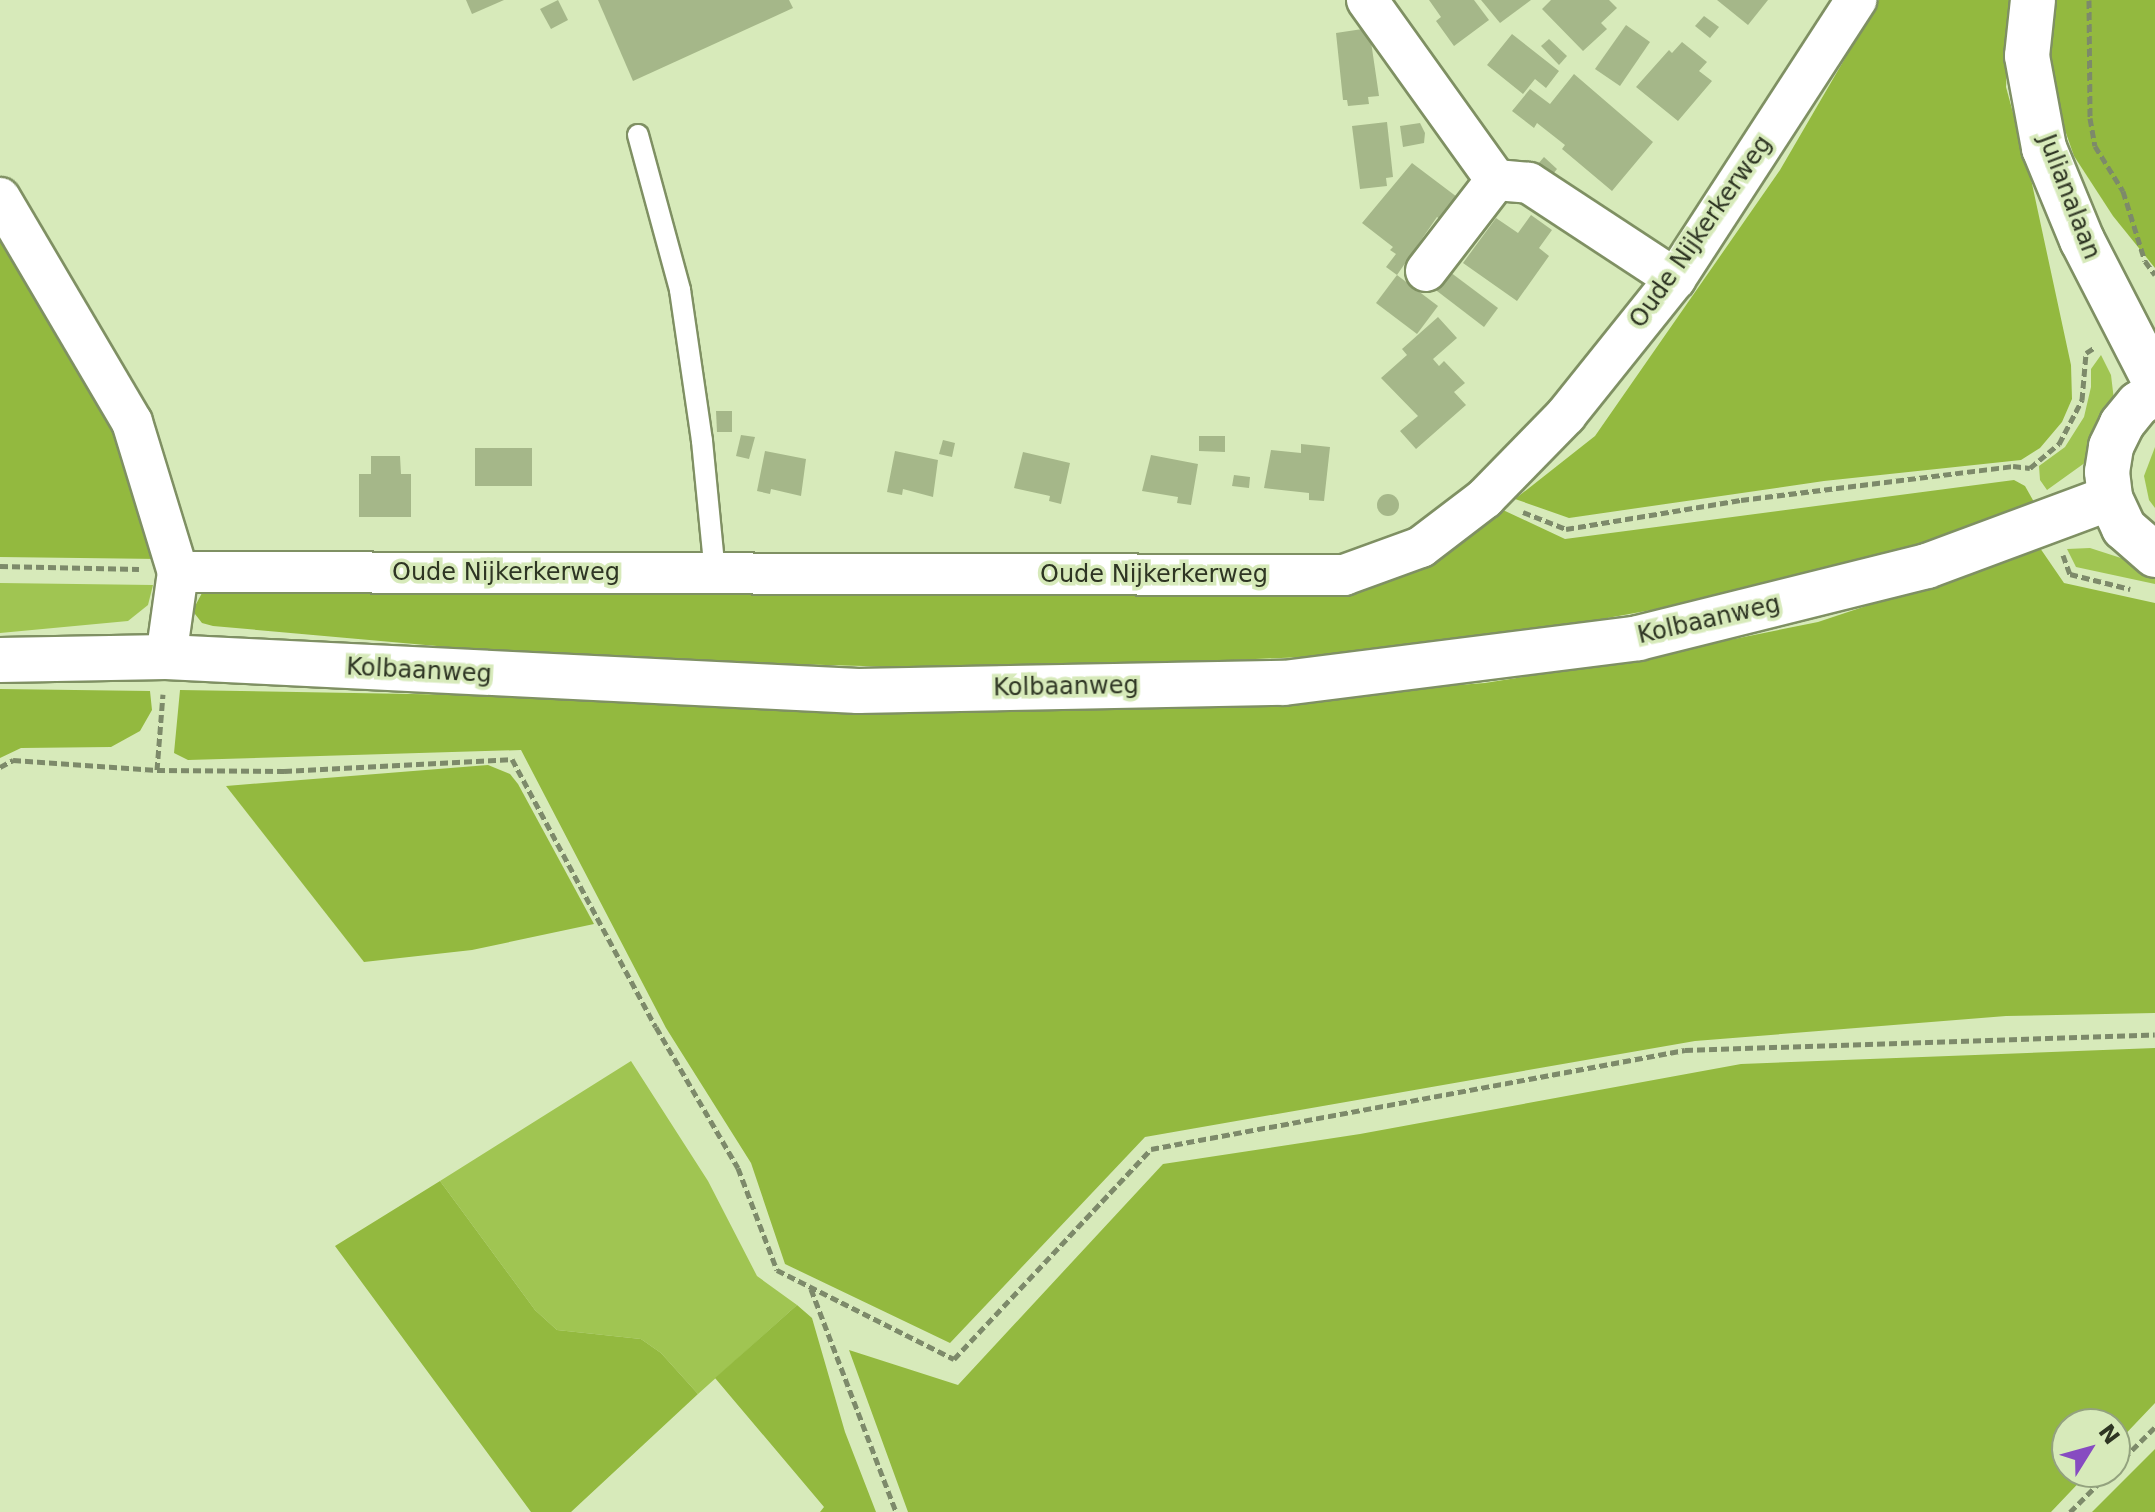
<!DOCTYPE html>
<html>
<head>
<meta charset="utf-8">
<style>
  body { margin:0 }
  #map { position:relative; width:2155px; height:1512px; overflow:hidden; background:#d7eaba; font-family:"DejaVu Sans",sans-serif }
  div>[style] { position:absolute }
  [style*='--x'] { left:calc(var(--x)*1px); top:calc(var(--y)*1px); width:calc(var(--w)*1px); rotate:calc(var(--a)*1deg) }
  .green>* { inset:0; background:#a0c552 }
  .forest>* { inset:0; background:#93b93f }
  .building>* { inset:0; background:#a5b789 }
  .round { border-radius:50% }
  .path>* { height:5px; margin-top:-2.5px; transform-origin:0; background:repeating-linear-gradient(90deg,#7d8a6a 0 8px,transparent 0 12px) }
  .roads { filter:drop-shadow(2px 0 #7f9063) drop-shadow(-2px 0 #7f9063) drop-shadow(0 2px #7f9063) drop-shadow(0 -2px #7f9063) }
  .lane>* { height:20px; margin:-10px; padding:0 10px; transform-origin:10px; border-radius:10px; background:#fff }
  .street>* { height:40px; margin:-20px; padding:0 20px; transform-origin:20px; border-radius:20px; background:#fff }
  .secondary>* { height:44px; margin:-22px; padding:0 22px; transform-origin:22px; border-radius:22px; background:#fff }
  span { translate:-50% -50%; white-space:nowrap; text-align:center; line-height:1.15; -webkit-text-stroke:7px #d7eaba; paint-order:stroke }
  .street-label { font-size:24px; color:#2e3523 }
  .north { position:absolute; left:2051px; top:1408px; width:80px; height:80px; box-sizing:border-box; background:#d7eaba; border:2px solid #93a27e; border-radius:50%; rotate:53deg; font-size:22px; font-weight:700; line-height:32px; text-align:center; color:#2e3523 }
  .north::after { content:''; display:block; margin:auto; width:28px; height:36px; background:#874bc1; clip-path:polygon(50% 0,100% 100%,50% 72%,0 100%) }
</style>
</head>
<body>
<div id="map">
  <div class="green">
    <div style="clip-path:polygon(2101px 355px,2111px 375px,2114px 400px,2093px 457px,2047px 490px,2040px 480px,2039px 466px,2065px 447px,2084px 417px,2091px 387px,2091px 369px)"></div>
    <div style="clip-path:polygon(2155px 447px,2155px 508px,2149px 500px,2144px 476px)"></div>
    <div style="clip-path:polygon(2090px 548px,2155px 569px,2155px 584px,2076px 567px,2067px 549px)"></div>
    <div style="clip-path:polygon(0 583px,153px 585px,148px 605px,128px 621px,0 633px)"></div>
    <div style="clip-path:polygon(631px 1061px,708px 1181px,757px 1276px,797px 1305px,698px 1394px,661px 1353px,641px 1339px,557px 1330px,535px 1310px,440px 1181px)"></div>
  </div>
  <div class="forest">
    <div style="clip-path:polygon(1879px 0,2010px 0,2006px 87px,2031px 179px,2071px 365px,2072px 399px,2062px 422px,2040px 448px,2021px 460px,1824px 481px,1569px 518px,1515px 499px,1595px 436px,1780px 170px)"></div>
    <div style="clip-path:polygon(2052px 0,2155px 0,2155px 268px,2113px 216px,2074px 156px,2051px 90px,2048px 30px)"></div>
    <div style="clip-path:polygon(0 232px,116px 428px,160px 559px,0 557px)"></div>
    <div style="clip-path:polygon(2014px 480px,2025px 486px,2034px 502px,1911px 551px,1772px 588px,1558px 627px,1346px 655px,1011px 670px,572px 658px,213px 626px,202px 623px,195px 614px,195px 606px,202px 593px,215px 586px,1329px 594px,1456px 545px,1503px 510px,1565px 539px)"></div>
    <div style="clip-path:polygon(2040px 548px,2064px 583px,2155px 603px,2155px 1013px,2006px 1016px,1695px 1041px,1145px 1137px,950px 1343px,785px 1264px,751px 1163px,666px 1028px,521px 750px,188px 760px,174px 753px,180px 690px,590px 697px,1284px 698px,1485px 683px,1640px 658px,1818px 622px)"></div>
    <div style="clip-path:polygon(0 689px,150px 691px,152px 710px,140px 731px,111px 747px,21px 748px,0 758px)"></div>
    <div style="clip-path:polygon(488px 765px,510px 774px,518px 784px,594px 924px,472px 950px,364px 962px,226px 786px)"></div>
    <div style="clip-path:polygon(2155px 1048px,2155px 1403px,2115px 1445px,2115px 1424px,2067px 1424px,2067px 1472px,2089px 1472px,2051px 1512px,908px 1512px,849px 1350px,958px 1385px,1163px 1164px,1360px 1134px,1741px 1064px)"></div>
    <div style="clip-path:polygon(440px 1181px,535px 1310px,557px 1330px,641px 1339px,661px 1353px,698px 1394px,571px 1512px,531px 1512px,335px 1246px)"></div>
    <div style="clip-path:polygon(797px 1305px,812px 1318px,845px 1432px,876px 1512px,820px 1512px,824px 1507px,715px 1378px)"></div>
    <div style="clip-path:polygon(2155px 1449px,2155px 1512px,2092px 1512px)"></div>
  </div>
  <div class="building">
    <div style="clip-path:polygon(466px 0,504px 0,472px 14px)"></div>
    <div style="clip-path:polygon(558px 0,568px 20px,551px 29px,540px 9px)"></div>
    <div style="clip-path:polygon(598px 0,789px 0,793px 8px,633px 81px)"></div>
    <div style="clip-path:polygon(1429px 0,1474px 0,1489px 20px,1454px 46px,1436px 21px,1441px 17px)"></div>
    <div style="clip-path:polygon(1481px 0,1531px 0,1500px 23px)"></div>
    <div style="clip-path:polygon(1551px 0,1609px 0,1617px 8px,1601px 23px,1607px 29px,1583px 51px,1542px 9px)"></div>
    <div style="clip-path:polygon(1717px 0,1768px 0,1748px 25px)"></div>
    <div style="clip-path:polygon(1704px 16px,1719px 27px,1710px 38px,1695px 26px)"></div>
    <div style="clip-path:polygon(1626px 25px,1650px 42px,1620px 86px,1595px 69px)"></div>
    <div style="clip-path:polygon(1369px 28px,1379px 96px,1368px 97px,1369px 104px,1348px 106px,1347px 100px,1343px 100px,1336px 33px)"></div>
    <div style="clip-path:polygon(1512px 34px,1559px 71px,1546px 88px,1535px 79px,1523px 94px,1487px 65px)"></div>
    <div style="clip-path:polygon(1549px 39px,1567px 56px,1559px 65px,1541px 46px)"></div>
    <div style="clip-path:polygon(1682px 42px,1707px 62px,1699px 71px,1712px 81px,1678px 121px,1636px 87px,1669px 50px,1672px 53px)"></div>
    <div style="clip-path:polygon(1574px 74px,1653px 142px,1612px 191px,1562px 149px,1565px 145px,1537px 123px,1534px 128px,1512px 111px,1530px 89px,1550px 104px)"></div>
    <div style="clip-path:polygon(1387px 122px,1393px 177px,1386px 178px,1387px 186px,1360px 189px,1352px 126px)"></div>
    <div style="clip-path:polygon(1420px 123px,1425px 133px,1424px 143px,1403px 147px,1400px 126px)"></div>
    <div style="clip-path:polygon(1544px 157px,1557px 169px,1545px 184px,1531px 172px)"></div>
    <div style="clip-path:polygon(1412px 163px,1457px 197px,1440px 219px,1437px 217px,1397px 275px,1386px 267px,1396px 254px,1390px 250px,1393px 247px,1362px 223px)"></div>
    <div style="clip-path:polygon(1531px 215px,1552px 230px,1539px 248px,1549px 256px,1517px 301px,1463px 263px,1496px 218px,1518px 233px)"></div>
    <div style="clip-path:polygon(1450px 272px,1498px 308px,1484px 327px,1437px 291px,1436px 284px)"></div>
    <div style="clip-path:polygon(1397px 275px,1438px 306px,1417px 334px,1376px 303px)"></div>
    <div style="clip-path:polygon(1438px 317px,1457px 338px,1433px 359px,1439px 366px,1444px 361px,1465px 383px,1454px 392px,1466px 405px,1416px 449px,1400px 431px,1418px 416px,1381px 378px,1407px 355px,1402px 349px)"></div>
    <div style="clip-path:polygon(716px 411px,732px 411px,732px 432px,717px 432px)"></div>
    <div style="clip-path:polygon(741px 435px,755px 437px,749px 459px,736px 456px)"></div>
    <div style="clip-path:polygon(1199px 436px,1225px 436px,1225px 452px,1199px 451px)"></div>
    <div style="clip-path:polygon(943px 440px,955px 443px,952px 457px,939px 454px)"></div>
    <div style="clip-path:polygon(1301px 444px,1330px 447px,1324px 501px,1309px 500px,1309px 493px,1264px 488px,1271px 450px,1301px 453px)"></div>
    <div style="clip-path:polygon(475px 448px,532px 448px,532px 486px,475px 486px)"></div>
    <div style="clip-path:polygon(765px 451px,806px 459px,801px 496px,771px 489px,770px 494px,757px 491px)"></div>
    <div style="clip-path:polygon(895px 451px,938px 460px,933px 497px,903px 489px,902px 495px,887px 492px)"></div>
    <div style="clip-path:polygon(1023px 452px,1070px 463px,1061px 504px,1049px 501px,1050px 496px,1014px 488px)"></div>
    <div style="clip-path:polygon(1151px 455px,1198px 464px,1191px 505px,1177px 503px,1178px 497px,1142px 491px)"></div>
    <div style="clip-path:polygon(371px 456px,400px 456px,401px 474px,411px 474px,411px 517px,359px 517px,359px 474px,371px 474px)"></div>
    <div style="clip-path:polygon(1234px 475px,1250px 477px,1249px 488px,1232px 486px)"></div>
    <div class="round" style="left:1377px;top:494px;width:22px;height:22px"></div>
  </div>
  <div class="path">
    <div style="--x:2089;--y:0;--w:118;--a:89.5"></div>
    <div style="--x:2090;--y:118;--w:28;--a:80"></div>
    <div style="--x:2095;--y:146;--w:53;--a:58.1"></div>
    <div style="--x:2123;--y:191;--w:73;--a:72.6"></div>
    <div style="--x:2145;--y:261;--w:17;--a:54"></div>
    <div style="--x:1523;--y:512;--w:46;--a:21.6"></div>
    <div style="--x:1566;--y:529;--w:177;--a:-9.4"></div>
    <div style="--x:1741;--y:500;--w:274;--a:-7.1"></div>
    <div style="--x:2013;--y:466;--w:17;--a:7"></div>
    <div style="--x:2030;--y:468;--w:38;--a:-40"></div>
    <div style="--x:2059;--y:444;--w:50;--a:-62.4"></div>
    <div style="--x:2082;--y:400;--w:47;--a:-85.1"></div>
    <div style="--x:2086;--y:353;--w:9;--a:-32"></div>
    <div style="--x:2063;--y:555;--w:20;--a:70"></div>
    <div style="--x:2070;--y:574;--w:62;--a:14"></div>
    <div style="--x:0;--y:566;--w:139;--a:1.2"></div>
    <div style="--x:0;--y:767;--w:15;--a:-28"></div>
    <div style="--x:13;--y:760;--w:144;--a:4"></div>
    <div style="--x:157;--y:770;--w:76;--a:-85.5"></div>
    <div style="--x:157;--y:770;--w:127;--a:0.5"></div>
    <div style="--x:284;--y:771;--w:228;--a:-3"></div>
    <div style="--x:512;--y:759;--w:304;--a:61.8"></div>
    <div style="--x:656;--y:1027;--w:163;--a:59.8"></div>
    <div style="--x:738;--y:1168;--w:109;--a:69.1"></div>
    <div style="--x:777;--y:1270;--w:198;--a:26.7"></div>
    <div style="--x:954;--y:1359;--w:288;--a:-46.8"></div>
    <div style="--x:1151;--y:1149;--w:543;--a:-10.5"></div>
    <div style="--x:1685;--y:1050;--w:470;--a:-1.9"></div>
    <div style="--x:811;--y:1289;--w:239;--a:69.1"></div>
    <div style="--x:2115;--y:1467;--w:57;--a:-45"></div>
    <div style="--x:2070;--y:1512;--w:57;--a:-45"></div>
  </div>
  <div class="roads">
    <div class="lane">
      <div style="--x:638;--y:135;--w:161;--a:74.8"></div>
      <div style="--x:680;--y:290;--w:153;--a:81.7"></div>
      <div style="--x:702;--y:441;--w:134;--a:84.4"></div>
    </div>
    <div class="street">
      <div style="--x:1367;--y:0;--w:221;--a:54.4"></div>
      <div style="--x:0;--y:198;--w:260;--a:59.5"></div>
      <div style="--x:132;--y:422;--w:157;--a:73"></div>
      <div style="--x:178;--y:572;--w:86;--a:98"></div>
      <div style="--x:1426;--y:271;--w:115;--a:-52.4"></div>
      <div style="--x:1496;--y:180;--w:33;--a:5"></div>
      <div style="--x:1529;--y:183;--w:175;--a:33.3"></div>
      <div style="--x:178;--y:572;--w:1166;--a:0.15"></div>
      <div style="--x:1344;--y:575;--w:82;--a:-20"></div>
      <div style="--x:1421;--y:547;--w:81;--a:-37.4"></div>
      <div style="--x:1485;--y:498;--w:116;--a:-45.7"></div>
      <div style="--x:1566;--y:415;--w:174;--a:-51.3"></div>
      <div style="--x:1675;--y:279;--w:333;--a:-57"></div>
    </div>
    <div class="secondary">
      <div style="--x:2033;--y:0;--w:56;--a:96.1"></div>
      <div style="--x:2027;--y:56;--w:94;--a:79.5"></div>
      <div style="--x:2044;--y:148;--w:100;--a:67.6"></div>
      <div style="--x:2082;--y:240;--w:160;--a:62.8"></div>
      <div style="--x:2155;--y:393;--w:20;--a:147"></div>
      <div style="--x:2138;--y:404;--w:26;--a:129"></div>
      <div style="--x:2122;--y:424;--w:25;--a:116"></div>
      <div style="--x:2111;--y:447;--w:25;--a:99"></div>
      <div style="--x:2107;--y:472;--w:26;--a:83"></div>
      <div style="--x:2110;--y:498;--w:33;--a:65"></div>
      <div style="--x:2124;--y:528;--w:41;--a:41.1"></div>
      <div style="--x:0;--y:660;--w:166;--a:-1"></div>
      <div style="--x:166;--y:657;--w:693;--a:2.81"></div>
      <div style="--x:858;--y:691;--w:426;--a:-1.1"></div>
      <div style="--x:1284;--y:683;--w:357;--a:-7.2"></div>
      <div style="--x:1638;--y:638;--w:298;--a:-14"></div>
      <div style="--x:1927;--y:566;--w:195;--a:-20.4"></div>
    </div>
  </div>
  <div class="street-label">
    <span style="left:2069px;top:197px;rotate:69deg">Julianalaan</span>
    <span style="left:1701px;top:232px;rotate:-55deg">Oude Nijkerkerweg</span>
    <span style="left:506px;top:573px">Oude Nijkerkerweg</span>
    <span style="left:1154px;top:575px">Oude Nijkerkerweg</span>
    <span style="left:1709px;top:620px;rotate:-13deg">Kolbaanweg</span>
    <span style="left:419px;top:671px;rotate:3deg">Kolbaanweg</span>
    <span style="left:1066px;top:687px;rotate:-1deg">Kolbaanweg</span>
  </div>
  <div class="north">N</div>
</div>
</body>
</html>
